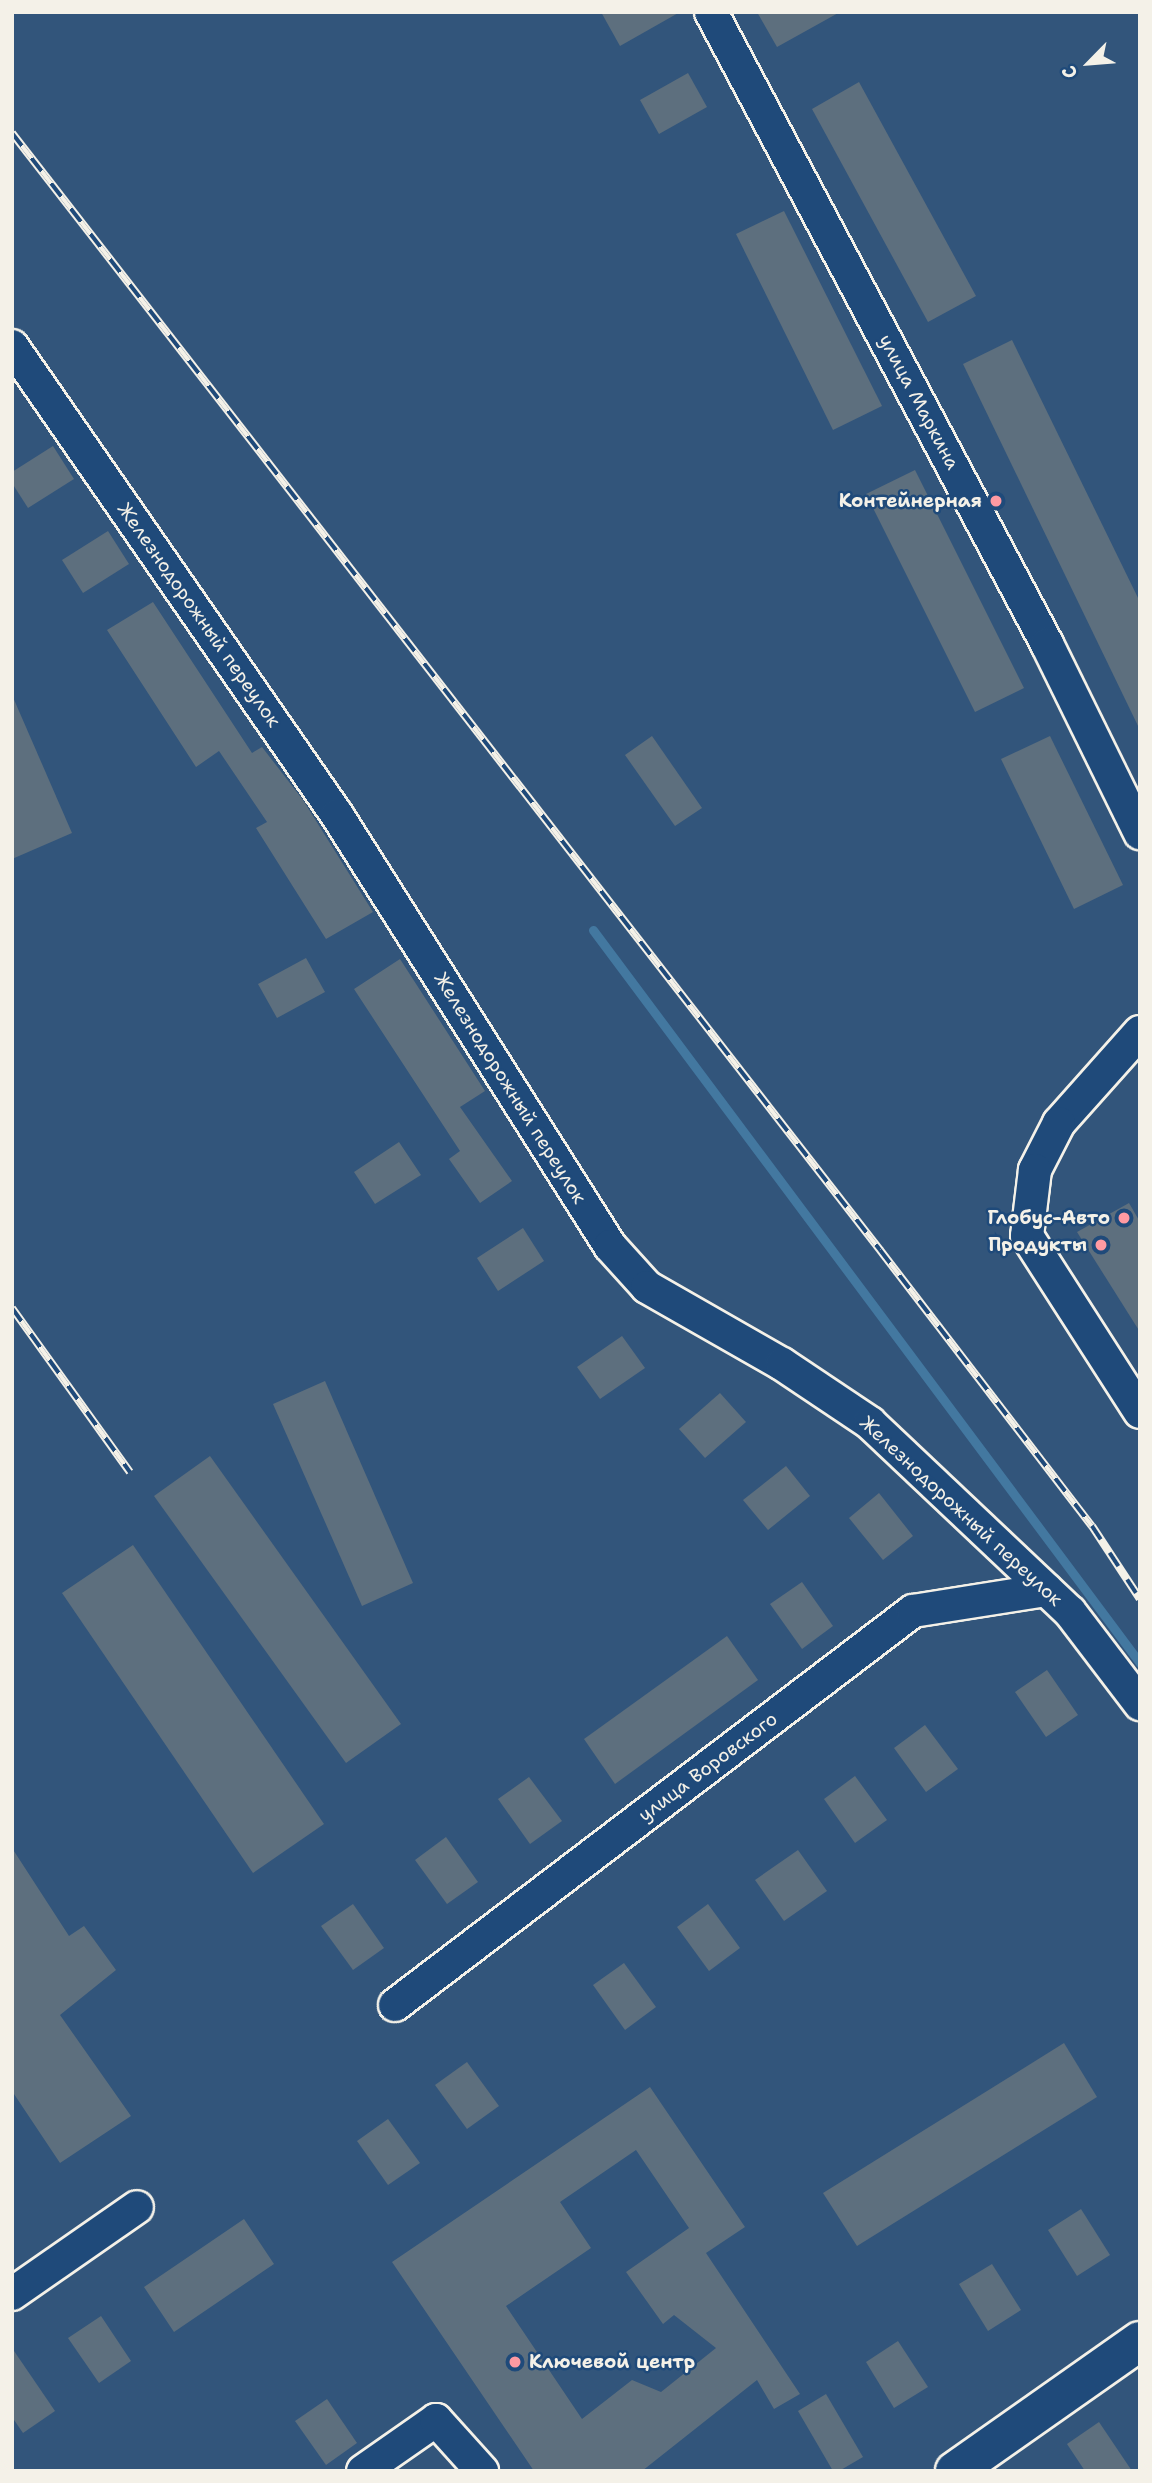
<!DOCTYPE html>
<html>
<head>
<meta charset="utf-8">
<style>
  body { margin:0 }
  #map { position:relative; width:1152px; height:2483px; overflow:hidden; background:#32557b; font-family:"Shantell Sans",sans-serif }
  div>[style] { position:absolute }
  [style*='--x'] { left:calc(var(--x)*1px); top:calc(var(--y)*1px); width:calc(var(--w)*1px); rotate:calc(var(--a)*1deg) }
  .stream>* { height:9px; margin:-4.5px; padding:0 4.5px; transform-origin:4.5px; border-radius:4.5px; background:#4378a0 }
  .building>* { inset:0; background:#5d6f7e }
  .roads { filter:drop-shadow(2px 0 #f4f1e8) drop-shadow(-2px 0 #f4f1e8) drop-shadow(0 2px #f4f1e8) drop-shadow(0 -2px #f4f1e8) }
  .minor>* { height:32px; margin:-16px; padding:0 16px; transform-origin:16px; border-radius:16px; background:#1f4a7a }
  .tertiary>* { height:38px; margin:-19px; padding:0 19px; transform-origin:19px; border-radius:19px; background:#1f4a7a }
  .rail>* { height:8px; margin-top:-4px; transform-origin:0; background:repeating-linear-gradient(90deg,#1f4a7a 0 16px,#f4f1e8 0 32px); box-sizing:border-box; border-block:2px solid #f4f1e8 }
  .dots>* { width:19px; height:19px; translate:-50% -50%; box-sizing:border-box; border:4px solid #1f4a7a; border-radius:50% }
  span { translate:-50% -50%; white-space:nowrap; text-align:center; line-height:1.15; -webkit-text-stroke:5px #1f4a7a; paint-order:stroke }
  .street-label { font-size:19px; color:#f4f1e8 }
  .poi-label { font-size:19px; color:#f4f1e8; font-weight:700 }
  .right { translate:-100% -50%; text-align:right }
  .left { translate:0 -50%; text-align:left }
  .frame { position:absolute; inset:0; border:14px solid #f4f1e8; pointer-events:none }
  .north { position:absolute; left:1054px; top:28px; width:70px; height:70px; -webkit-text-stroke:5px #1f4a7a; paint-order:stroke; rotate:245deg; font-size:19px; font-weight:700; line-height:28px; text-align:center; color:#f4f1e8 }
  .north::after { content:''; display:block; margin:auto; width:24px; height:32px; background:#f4f1e8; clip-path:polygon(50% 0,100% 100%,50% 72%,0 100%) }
</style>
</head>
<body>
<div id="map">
  <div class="stream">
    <div style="--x:593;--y:930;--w:915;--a:53.27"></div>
  </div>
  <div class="building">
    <div style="clip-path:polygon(601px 12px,680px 12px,620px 46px)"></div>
    <div style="clip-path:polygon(757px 12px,840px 12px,777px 47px)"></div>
    <div style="clip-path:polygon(688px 73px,707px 107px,659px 134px,640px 100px)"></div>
    <div style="clip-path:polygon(859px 82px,976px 296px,928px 322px,812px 109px)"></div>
    <div style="clip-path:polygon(784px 211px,882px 406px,833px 430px,736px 234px)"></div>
    <div style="clip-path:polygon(1012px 340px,1140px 602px,1140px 730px,963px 364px)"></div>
    <div style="clip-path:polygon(53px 446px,74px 479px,28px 508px,12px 483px,12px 472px)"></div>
    <div style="clip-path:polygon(915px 470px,1024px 688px,975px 712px,866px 494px)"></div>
    <div style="clip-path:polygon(108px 531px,129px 564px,83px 593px,62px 560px)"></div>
    <div style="clip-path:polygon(153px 602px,252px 753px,262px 747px,303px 800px,373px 912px,326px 939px,256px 828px,267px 822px,219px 751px,196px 767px,107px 630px)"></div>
    <div style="clip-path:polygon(12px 695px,72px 833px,12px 859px)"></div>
    <div style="clip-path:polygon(652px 736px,702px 808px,675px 826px,625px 755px)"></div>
    <div style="clip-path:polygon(1050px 736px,1123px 885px,1074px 909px,1001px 759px)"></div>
    <div style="clip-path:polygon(306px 958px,325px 992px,277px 1018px,258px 984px)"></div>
    <div style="clip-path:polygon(400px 959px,485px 1091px,460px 1107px,512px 1181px,480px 1203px,449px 1159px,460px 1151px,354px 989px)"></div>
    <div style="clip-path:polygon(399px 1142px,421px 1175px,375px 1204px,354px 1172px)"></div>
    <div style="clip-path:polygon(1129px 1203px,1140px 1222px,1140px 1332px,1077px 1232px)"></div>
    <div style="clip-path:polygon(523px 1228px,544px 1261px,498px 1291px,477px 1258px)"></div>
    <div style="clip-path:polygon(622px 1336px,645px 1368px,600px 1399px,577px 1367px)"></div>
    <div style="clip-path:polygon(325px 1381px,413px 1583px,362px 1606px,273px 1404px)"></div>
    <div style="clip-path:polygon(720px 1393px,746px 1422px,705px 1458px,679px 1429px)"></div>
    <div style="clip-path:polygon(210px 1456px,401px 1724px,346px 1763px,154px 1496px)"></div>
    <div style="clip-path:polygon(786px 1466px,810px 1496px,768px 1530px,743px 1500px)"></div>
    <div style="clip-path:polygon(879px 1493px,913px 1536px,883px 1560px,849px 1518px)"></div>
    <div style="clip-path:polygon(133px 1545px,324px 1824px,253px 1873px,62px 1593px)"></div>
    <div style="clip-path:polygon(802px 1582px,833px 1626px,802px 1649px,770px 1604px)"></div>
    <div style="clip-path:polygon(727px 1636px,758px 1680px,615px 1784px,584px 1739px)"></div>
    <div style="clip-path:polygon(1047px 1670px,1078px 1715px,1046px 1737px,1015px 1692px)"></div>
    <div style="clip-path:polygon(925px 1725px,958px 1769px,926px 1792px,894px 1748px)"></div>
    <div style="clip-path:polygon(855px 1776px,887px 1820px,855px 1843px,824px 1799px)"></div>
    <div style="clip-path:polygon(529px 1777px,562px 1821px,530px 1844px,498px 1799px)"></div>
    <div style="clip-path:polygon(446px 1837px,478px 1882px,447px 1904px,415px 1860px)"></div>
    <div style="clip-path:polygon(12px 1848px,69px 1936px,84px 1926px,116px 1970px,60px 2015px,131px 2116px,60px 2163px,12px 2091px)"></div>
    <div style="clip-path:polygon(798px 1850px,827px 1891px,784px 1921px,755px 1880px)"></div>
    <div style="clip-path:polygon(353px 1904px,384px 1948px,353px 1970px,321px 1926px)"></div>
    <div style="clip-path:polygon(708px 1904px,740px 1948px,709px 1971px,677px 1927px)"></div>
    <div style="clip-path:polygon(624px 1963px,656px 2007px,625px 2030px,593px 1985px)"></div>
    <div style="clip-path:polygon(1064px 2043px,1097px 2097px,857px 2246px,823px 2193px)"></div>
    <div style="clip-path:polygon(467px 2062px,499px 2106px,467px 2129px,435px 2085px)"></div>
    <div style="clip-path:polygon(evenodd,650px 2087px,745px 2227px,706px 2253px,800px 2394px,774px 2409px,757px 2380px,642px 2471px,534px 2471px,392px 2262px,650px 2087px,636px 2150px,689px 2228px,626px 2272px,663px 2324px,674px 2315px,716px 2348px,661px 2392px,632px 2380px,582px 2419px,506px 2306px,591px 2248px,560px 2202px,636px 2150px)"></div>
    <div style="clip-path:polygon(388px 2119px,420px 2163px,388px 2185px,357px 2141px)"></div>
    <div style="clip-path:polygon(1081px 2209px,1110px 2255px,1077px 2276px,1048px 2230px)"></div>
    <div style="clip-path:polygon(244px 2219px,274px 2264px,174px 2332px,144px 2287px)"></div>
    <div style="clip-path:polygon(992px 2264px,1021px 2310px,988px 2331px,959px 2284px)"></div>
    <div style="clip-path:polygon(101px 2316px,131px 2361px,99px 2383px,68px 2338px)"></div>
    <div style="clip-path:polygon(898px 2341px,928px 2387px,894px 2408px,866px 2362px)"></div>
    <div style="clip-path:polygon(12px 2348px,55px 2411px,23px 2433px,12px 2417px)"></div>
    <div style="clip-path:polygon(826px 2394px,863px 2457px,839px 2471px,833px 2471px,798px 2411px)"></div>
    <div style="clip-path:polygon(327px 2399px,357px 2443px,326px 2465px,295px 2421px)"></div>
    <div style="clip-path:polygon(1099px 2422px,1132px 2471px,1085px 2471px,1067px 2444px)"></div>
  </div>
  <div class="roads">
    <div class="minor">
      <div style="--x:711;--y:12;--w:716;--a:62"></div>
      <div style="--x:1047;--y:644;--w:211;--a:63.8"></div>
      <div style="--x:12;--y:346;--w:571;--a:55.28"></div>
      <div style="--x:337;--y:815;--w:510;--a:57.65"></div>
      <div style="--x:610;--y:1246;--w:55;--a:47.9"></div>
      <div style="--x:647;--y:1287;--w:155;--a:29.7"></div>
      <div style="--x:782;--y:1364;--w:106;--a:33.8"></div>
      <div style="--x:870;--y:1423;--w:275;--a:43.4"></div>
      <div style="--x:1070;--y:1612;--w:116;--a:52.7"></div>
      <div style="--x:1140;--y:1032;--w:122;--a:131.7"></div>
      <div style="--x:1059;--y:1123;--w:53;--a:117.1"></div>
      <div style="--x:1035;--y:1170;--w:66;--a:96.9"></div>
      <div style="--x:1027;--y:1236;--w:209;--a:57.3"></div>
      <div style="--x:395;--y:2005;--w:651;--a:-37.26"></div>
      <div style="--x:913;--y:1611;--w:135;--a:-9"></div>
      <div style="--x:12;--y:2294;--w:152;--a:-34.8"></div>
      <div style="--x:363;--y:2471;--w:89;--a:-34.9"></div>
      <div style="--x:436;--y:2420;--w:69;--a:48"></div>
    </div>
    <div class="tertiary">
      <div style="--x:955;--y:2471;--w:226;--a:-35.1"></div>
    </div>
  </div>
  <div class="rail">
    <div style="--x:12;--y:133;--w:1415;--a:52.15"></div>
    <div style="--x:880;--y:1250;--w:348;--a:52.5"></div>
    <div style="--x:1092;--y:1526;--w:87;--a:56.7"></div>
    <div style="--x:12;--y:1308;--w:202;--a:54.3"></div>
  </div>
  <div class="dots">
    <div style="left:996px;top:501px;background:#ff9aa2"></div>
    <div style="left:1124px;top:1218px;background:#ff9aa2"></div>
    <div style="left:1101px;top:1245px;background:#ff9aa2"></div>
    <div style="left:515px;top:2362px;background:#ff9aa2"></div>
  </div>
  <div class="street-label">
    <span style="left:919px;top:402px;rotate:62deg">улица Маркина</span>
    <span style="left:199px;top:615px;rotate:55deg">Железнодорожный переулок</span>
    <span style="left:510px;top:1088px;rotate:58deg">Железнодорожный переулок</span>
    <span style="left:961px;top:1511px;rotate:43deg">Железнодорожный переулок</span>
    <span style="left:708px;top:1767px;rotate:-37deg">улица Воровского</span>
  </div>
  <div class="poi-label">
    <span class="right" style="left:982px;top:501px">Контейнерная</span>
    <span class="right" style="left:1110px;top:1218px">Глобус-Авто</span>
    <span class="right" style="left:1087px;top:1245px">Продукты</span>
    <span class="left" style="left:529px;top:2362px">Ключевой центр</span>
  </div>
  <div class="frame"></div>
  <div class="north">С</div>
</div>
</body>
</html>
